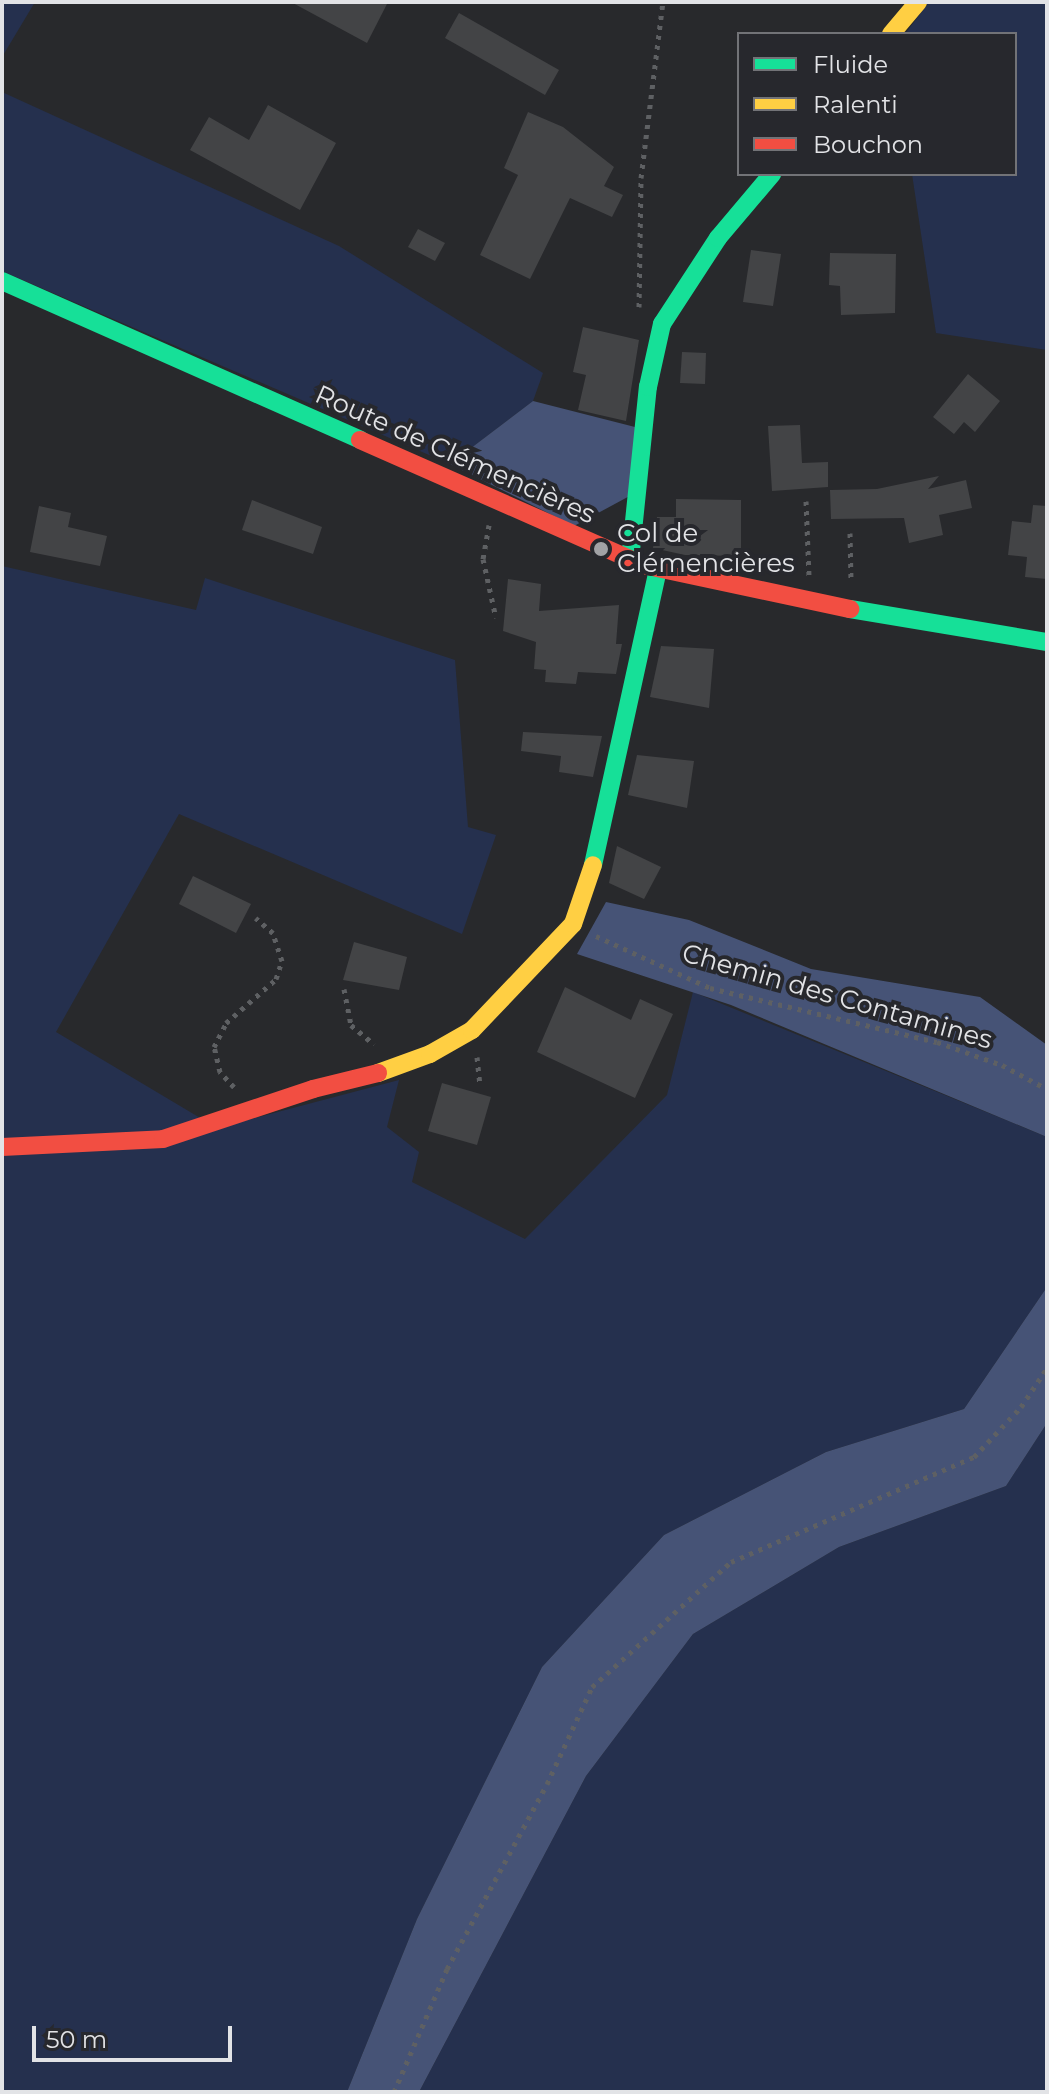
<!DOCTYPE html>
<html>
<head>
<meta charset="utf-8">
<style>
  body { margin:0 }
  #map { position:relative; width:1049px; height:2094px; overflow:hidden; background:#28292c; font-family:Montserrat,sans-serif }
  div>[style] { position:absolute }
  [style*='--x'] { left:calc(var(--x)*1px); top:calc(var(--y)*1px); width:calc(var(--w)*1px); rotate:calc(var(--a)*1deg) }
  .green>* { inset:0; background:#25304e }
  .forest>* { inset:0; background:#465376 }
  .building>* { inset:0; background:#434446 }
  .path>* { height:5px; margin-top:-2.5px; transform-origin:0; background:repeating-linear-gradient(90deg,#5e6063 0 4px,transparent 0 10px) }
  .fast>* { height:18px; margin:-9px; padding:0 9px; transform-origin:9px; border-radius:9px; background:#16e098 }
  .slow>* { height:18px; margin:-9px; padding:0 9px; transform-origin:9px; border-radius:9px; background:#ffcf43 }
  .jam>* { height:18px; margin:-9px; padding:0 9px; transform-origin:9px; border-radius:9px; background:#f24e42 }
  .dots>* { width:22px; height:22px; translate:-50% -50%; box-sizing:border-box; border:4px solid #27282d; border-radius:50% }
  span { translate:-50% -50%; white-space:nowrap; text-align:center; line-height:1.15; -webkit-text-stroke:8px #27282d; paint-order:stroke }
  .street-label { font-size:26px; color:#e2e3e6 }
  .poi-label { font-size:26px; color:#e2e3e6 }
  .left { translate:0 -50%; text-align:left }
  .frame { position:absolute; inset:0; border:4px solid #e2e3e6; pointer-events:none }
  .legend { position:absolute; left:737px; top:32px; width:280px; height:144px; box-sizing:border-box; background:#27282d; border:2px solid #727377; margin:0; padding:10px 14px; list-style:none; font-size:24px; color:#e2e3e6 }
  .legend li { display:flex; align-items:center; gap:16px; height:40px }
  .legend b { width:40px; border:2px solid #727377 }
  .scale { position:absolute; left:32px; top:2026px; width:200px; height:36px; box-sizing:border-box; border:4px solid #e2e3e6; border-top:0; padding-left:10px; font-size:24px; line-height:28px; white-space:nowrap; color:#e2e3e6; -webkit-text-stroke:6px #27282d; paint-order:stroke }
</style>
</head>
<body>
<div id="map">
  <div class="green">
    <div style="clip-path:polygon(2px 2px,35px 2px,2px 57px)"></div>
    <div style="clip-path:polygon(929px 2px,1047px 2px,1047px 350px,936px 333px,912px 174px,1015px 174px,1015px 34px,905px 34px)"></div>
    <div style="clip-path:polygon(2px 92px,339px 246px,543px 373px,533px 401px,450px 464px,2px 271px)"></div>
    <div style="clip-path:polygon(2px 566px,196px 610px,205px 578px,455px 660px,468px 827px,496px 835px,462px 934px,179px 814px,56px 1032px,217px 1128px,399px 1080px,387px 1127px,419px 1152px,412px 1182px,525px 1239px,667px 1095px,693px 992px,1047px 1137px,1047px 1287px,964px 1409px,826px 1452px,664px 1535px,542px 1667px,417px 1919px,347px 2092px,2px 2092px)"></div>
    <div style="clip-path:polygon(1047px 1423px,1047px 2092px,419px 2092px,586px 1776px,693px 1634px,839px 1547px,1006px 1486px)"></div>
  </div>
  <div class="forest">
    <div style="clip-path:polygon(533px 401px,635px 427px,637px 492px,574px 526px,450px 464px)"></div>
    <div style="clip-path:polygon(606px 902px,689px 920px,811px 969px,980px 997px,1047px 1045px,1047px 1137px,731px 1005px,577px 954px)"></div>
    <div style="clip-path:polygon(1047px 1287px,1047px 1423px,1006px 1486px,839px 1547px,693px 1634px,586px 1776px,419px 2092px,347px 2092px,417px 1919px,542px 1667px,664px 1535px,826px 1452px,964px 1409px)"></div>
  </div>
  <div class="building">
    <div style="clip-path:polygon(291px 2px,388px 2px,367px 43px)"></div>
    <div style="clip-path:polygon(459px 13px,559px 70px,545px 95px,445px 38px)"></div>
    <div style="clip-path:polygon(268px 105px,336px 143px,300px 210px,190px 150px,209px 117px,249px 140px)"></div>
    <div style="clip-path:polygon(528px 112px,563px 127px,614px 167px,604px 186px,623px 195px,612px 217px,570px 198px,530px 279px,480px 255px,518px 175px,504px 168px)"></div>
    <div style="clip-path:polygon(418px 229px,445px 243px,435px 261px,408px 247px)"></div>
    <div style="clip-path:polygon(751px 250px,781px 254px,773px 306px,743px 302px)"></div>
    <div style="clip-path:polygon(830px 253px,896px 254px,895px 313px,841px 315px,840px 286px,829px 285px)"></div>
    <div style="clip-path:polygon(583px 327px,639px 340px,626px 421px,578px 410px,586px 375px,573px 372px)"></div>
    <div style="clip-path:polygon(682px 352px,706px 353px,705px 384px,680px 383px)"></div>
    <div style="clip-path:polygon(968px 374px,1000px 401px,975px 432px,964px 422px,954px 434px,933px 417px)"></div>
    <div style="clip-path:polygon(800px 425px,802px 463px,828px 462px,828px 487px,772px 491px,768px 426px)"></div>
    <div style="clip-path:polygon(939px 476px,928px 489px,966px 480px,972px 508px,939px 515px,943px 535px,909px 543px,904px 518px,831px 519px,830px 490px,877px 489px)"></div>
    <div style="clip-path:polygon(676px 499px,741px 500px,741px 556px,685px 555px,653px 548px,657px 517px,676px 517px)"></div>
    <div style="clip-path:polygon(252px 500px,322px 527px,313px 554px,242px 530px)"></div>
    <div style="clip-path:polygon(1033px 505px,1047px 506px,1047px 579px,1025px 577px,1027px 557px,1008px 555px,1012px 521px,1031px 523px)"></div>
    <div style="clip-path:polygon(39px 506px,71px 513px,68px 527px,107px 536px,100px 566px,30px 552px)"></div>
    <div style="clip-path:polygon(508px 579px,541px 584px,539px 611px,619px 605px,616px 644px,622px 644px,616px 674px,578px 672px,576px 684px,545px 682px,546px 670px,534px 669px,536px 642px,503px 631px)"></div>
    <div style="clip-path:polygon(661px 646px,714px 649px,709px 708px,650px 697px)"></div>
    <div style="clip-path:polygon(523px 732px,602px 736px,593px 777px,559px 772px,561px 756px,521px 751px)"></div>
    <div style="clip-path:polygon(637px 755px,694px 761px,687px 808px,628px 795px)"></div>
    <div style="clip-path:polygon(617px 846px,661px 867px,644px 899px,609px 883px)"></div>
    <div style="clip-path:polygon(193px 876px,251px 904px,236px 933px,179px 904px)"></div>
    <div style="clip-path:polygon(354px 942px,407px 957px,399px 990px,343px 980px)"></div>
    <div style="clip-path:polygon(565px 987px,631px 1020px,640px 999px,673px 1014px,635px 1098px,537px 1052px)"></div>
    <div style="clip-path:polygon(442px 1083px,491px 1097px,477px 1145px,428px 1131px)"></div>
  </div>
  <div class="path">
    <div style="--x:639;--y:307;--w:129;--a:-89.1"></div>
    <div style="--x:641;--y:178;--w:177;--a:-82.9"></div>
    <div style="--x:806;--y:501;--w:75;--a:87.7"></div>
    <div style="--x:489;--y:525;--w:35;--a:100"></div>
    <div style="--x:483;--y:559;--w:60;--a:77.6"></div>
    <div style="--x:850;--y:533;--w:47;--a:88.8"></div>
    <div style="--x:596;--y:936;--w:125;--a:24.5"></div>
    <div style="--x:710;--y:988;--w:233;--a:13.4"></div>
    <div style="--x:937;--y:1042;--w:69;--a:19.5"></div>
    <div style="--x:1002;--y:1065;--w:51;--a:28.1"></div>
    <div style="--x:344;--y:989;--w:37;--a:79"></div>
    <div style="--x:351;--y:1025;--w:30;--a:40"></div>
    <div style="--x:477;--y:1057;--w:27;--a:84"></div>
    <div style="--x:234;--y:1087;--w:21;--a:-133"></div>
    <div style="--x:220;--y:1072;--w:26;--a:-103"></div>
    <div style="--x:214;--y:1047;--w:27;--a:-63"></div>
    <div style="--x:226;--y:1023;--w:67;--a:-41.3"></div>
    <div style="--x:276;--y:979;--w:19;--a:-72"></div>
    <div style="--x:282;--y:961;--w:29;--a:-108"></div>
    <div style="--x:273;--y:933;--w:23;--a:-139"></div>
    <div style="--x:394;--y:2092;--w:134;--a:-66.7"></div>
    <div style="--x:447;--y:1969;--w:210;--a:-61.6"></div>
    <div style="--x:547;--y:1784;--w:107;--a:-65.1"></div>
    <div style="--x:592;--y:1687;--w:187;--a:-42"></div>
    <div style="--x:731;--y:1562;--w:265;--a:-23.4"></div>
    <div style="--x:974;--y:1457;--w:69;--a:-46.8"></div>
    <div style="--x:1021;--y:1407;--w:47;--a:-56.3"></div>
  </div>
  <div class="fast">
    <div style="--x:2;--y:281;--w:392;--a:23.9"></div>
    <div style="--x:630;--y:560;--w:174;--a:-84.1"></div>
    <div style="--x:648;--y:387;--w:65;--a:-77.5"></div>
    <div style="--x:662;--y:324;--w:103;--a:-56.9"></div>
    <div style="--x:718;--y:238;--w:84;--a:-49.8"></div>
    <div style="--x:850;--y:609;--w:200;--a:9.5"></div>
    <div style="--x:593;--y:865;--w:302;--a:-77.6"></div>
  </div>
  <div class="slow">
    <div style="--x:891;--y:34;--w:42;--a:-49.8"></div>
    <div style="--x:378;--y:1073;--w:55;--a:-20.1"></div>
    <div style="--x:430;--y:1054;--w:48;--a:-29.7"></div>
    <div style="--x:472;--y:1030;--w:146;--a:-46.4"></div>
    <div style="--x:573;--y:924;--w:62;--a:-71.3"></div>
  </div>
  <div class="jam">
    <div style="--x:360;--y:440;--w:309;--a:23.8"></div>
    <div style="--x:643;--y:565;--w:212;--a:12"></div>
    <div style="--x:2;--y:1147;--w:161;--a:-2.8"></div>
    <div style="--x:163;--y:1139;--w:158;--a:-18.4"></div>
    <div style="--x:313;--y:1089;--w:67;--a:-13.8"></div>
  </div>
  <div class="dots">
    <div style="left:601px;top:549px;background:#a1a2a5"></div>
  </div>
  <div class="street-label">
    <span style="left:455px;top:455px;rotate:24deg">Route de Clémencières</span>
    <span style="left:837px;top:997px;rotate:16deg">Chemin des Contamines</span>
  </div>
  <div class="poi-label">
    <span class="left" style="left:617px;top:549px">Col de<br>Clémencières</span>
  </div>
  <div class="frame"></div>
  <ul class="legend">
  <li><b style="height:10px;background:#16e098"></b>Fluide</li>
  <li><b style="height:10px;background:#ffcf43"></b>Ralenti</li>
  <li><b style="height:10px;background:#f24e42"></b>Bouchon</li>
  </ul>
  <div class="scale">50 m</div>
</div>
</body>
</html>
